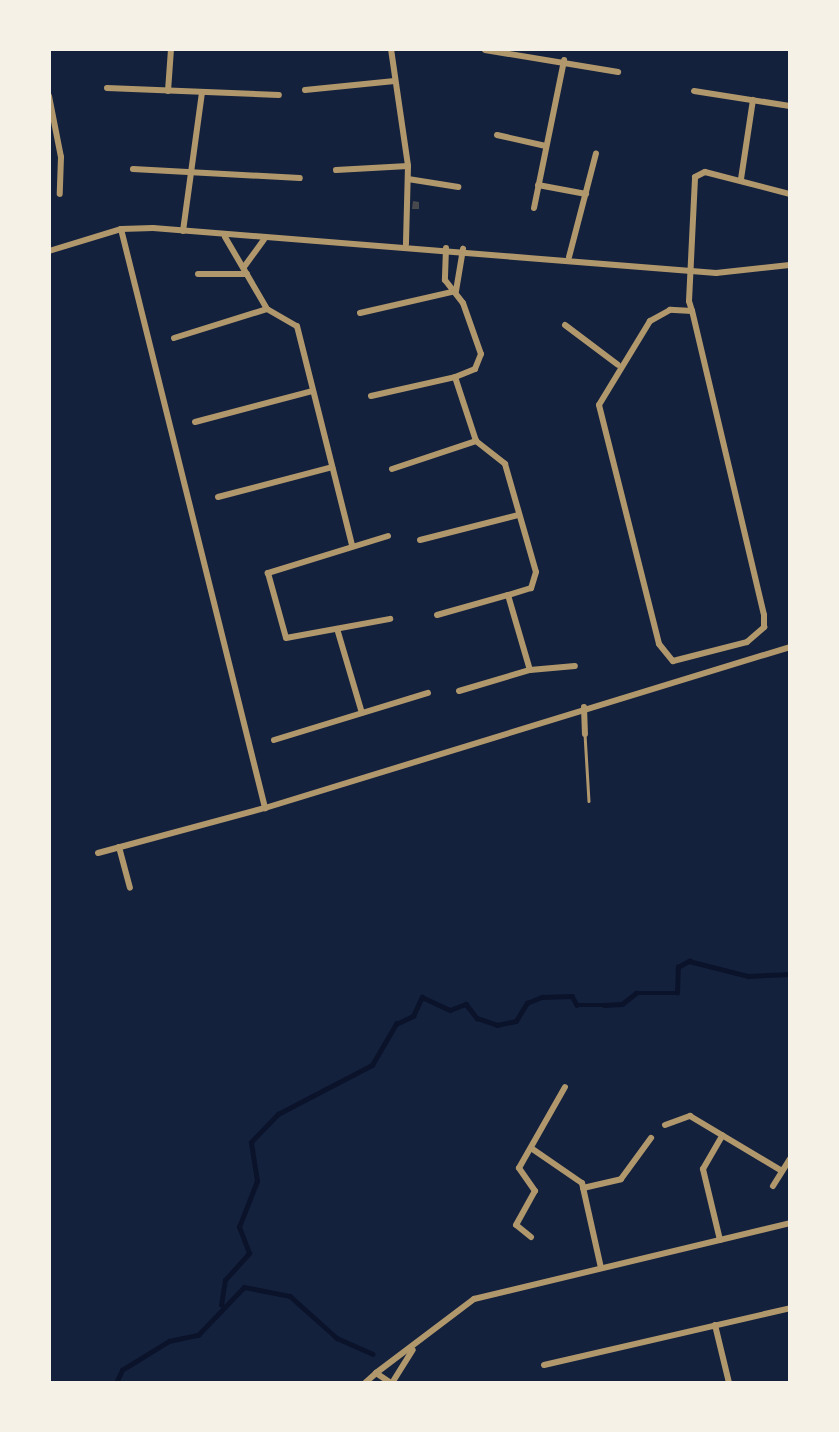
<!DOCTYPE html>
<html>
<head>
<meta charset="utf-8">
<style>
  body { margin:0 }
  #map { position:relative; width:839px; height:1432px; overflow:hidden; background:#14213d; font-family:Barlow,sans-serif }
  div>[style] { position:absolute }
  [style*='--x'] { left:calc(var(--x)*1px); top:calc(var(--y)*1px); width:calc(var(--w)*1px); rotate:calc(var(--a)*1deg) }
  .stream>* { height:4.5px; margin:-2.25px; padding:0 2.25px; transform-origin:2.25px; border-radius:2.25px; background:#0b132b }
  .building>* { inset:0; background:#48494c }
  .service>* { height:2.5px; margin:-1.25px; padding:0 1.25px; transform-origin:1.25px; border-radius:1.25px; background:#b1986c }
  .minor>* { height:6px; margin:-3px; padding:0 3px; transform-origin:3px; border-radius:3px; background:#b1986c }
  span { translate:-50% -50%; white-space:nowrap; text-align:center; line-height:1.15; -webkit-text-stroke:5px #f6f1e7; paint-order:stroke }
  .frame { position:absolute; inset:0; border:51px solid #f6f1e7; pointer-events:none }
</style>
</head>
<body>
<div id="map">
  <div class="stream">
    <div style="--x:221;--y:1305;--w:25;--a:-81"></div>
    <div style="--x:225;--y:1280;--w:36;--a:-48"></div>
    <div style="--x:249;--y:1253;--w:28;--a:-111"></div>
    <div style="--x:239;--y:1227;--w:49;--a:-68.6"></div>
    <div style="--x:257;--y:1181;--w:39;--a:-99"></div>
    <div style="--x:251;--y:1142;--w:39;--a:-46"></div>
    <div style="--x:278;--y:1114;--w:106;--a:-27.5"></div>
    <div style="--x:372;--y:1065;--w:48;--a:-59.7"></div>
    <div style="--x:396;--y:1024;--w:19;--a:-25"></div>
    <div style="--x:413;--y:1016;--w:21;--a:-65"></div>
    <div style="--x:422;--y:997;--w:31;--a:25"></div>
    <div style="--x:450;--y:1010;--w:17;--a:-21"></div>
    <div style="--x:466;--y:1004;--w:18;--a:52"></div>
    <div style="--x:477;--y:1018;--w:21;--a:19"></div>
    <div style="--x:497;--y:1025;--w:19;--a:-12"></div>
    <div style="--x:516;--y:1021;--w:21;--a:-59"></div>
    <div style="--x:527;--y:1003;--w:16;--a:-22"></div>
    <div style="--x:542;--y:997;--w:30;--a:-2"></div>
    <div style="--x:572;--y:996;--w:10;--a:61"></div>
    <div style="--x:577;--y:1005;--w:27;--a:0"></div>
    <div style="--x:604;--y:1005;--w:18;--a:-3"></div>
    <div style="--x:622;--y:1004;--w:18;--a:-38"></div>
    <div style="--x:636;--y:993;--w:41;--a:0"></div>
    <div style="--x:677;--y:993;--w:26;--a:-88"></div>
    <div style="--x:678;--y:967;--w:13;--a:-29"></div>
    <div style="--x:689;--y:961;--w:61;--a:14.3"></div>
    <div style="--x:748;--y:976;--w:42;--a:-2.7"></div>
    <div style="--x:116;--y:1383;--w:14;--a:-65"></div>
    <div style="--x:122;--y:1370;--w:55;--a:-31.7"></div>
    <div style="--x:169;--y:1341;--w:30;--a:-12"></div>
    <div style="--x:198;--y:1335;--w:66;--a:-46.2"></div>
    <div style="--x:244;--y:1287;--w:47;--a:11.1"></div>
    <div style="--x:290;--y:1296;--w:63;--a:41.8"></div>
    <div style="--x:337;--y:1338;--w:39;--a:24"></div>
  </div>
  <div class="building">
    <div style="clip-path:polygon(413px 201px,419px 202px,419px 209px,412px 209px)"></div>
  </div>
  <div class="service">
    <div style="--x:585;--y:734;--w:67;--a:86.6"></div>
  </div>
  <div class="minor">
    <div style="--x:391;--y:49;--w:118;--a:81.7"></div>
    <div style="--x:408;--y:166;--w:78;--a:91.5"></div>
    <div style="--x:485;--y:50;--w:135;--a:9.4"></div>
    <div style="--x:107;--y:88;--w:172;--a:2.3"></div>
    <div style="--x:305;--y:90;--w:90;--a:-5.7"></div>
    <div style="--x:168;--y:91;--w:42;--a:-85.9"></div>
    <div style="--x:694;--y:91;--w:97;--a:8.9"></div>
    <div style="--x:49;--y:96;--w:62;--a:78.9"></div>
    <div style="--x:61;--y:157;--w:37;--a:92"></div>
    <div style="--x:497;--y:135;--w:50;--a:12.7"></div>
    <div style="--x:133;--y:169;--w:167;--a:3.1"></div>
    <div style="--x:336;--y:170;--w:72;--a:-3.2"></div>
    <div style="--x:408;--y:179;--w:51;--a:9.1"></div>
    <div style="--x:741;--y:179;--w:80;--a:-81.4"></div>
    <div style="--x:538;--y:185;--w:49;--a:10.6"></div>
    <div style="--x:534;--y:208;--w:151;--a:-78.5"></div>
    <div style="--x:121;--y:229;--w:597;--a:76.03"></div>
    <div style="--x:183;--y:231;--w:140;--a:-82.2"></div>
    <div style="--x:225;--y:237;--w:83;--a:59.7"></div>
    <div style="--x:267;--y:309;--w:34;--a:30"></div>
    <div style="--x:297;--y:326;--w:226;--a:75.9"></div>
    <div style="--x:446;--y:248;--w:32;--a:92"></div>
    <div style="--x:445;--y:280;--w:29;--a:52"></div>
    <div style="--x:463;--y:303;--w:54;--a:70.6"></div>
    <div style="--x:481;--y:354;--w:16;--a:112"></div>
    <div style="--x:475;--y:369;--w:22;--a:158"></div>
    <div style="--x:455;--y:377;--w:67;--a:71.8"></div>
    <div style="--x:476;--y:441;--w:37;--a:38"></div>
    <div style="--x:505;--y:464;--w:112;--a:74"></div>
    <div style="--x:536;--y:572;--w:17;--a:107"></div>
    <div style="--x:531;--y:588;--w:24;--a:163"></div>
    <div style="--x:508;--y:595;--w:78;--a:73.7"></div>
    <div style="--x:530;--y:670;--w:45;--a:-5.1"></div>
    <div style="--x:49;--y:251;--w:75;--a:-17"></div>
    <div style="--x:121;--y:229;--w:32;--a:-2"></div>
    <div style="--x:153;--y:228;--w:565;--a:4.57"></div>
    <div style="--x:716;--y:273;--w:74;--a:-6.2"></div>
    <div style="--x:569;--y:257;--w:107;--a:-75.4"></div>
    <div style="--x:244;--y:267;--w:34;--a:-54"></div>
    <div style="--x:198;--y:274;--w:49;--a:0"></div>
    <div style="--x:456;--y:291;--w:43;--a:-80.5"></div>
    <div style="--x:692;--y:311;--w:22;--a:-177"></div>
    <div style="--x:670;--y:310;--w:23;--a:151"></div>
    <div style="--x:650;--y:321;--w:98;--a:121.3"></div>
    <div style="--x:599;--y:405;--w:246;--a:75.9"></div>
    <div style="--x:659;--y:644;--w:22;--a:51"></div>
    <div style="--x:673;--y:661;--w:76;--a:-14.4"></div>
    <div style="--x:747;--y:642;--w:23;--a:-41"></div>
    <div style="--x:764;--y:627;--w:12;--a:-90"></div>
    <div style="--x:764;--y:615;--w:312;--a:-103.3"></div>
    <div style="--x:692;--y:311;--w:10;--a:-107"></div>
    <div style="--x:689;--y:301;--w:124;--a:-87.2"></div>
    <div style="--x:695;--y:177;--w:11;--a:-27"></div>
    <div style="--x:705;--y:172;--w:88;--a:14.5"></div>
    <div style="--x:360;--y:313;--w:98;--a:-12.9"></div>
    <div style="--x:565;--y:325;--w:66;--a:37"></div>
    <div style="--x:174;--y:338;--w:97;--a:-17.3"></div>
    <div style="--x:371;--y:396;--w:86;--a:-12.7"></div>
    <div style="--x:195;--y:422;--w:121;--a:-14.8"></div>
    <div style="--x:392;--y:469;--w:89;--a:-18.4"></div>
    <div style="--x:218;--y:497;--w:118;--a:-14.7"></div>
    <div style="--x:388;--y:536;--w:126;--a:162.9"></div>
    <div style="--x:268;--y:573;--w:67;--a:74.5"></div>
    <div style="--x:286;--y:638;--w:106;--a:-10.4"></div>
    <div style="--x:420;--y:540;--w:101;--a:-14.3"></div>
    <div style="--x:437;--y:615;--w:74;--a:-15.7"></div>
    <div style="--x:338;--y:632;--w:84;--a:73.5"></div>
    <div style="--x:459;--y:691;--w:74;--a:-16.5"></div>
    <div style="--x:584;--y:707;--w:27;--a:88"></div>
    <div style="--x:274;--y:740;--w:161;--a:-17"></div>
    <div style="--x:119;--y:847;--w:42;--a:75"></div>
    <div style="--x:98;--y:853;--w:173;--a:-15.1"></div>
    <div style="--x:265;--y:808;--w:549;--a:-17.05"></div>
    <div style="--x:665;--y:1125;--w:27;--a:-20"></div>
    <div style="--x:690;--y:1116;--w:107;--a:30.9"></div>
    <div style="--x:531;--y:1148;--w:62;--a:34.5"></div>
    <div style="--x:582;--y:1183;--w:87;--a:77.4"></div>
    <div style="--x:773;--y:1186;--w:32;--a:-58"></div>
    <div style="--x:583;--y:1188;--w:39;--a:-13"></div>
    <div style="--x:621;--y:1179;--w:51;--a:-53.8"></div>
    <div style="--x:531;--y:1237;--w:19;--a:-141"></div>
    <div style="--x:516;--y:1225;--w:39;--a:-61"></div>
    <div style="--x:535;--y:1191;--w:28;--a:-125"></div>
    <div style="--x:519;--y:1168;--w:93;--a:-60.4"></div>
    <div style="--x:720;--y:1240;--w:73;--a:-103.5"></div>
    <div style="--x:703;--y:1169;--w:39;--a:-60"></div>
    <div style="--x:715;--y:1325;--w:60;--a:76.4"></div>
    <div style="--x:544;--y:1365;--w:253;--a:-13"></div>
    <div style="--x:376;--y:1373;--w:123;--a:-37.1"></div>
    <div style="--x:474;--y:1299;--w:325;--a:-13.5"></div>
    <div style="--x:365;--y:1383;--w:15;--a:-42"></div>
    <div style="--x:376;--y:1373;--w:18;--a:34"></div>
    <div style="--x:392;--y:1383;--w:39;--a:-58"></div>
  </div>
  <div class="frame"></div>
</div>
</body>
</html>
